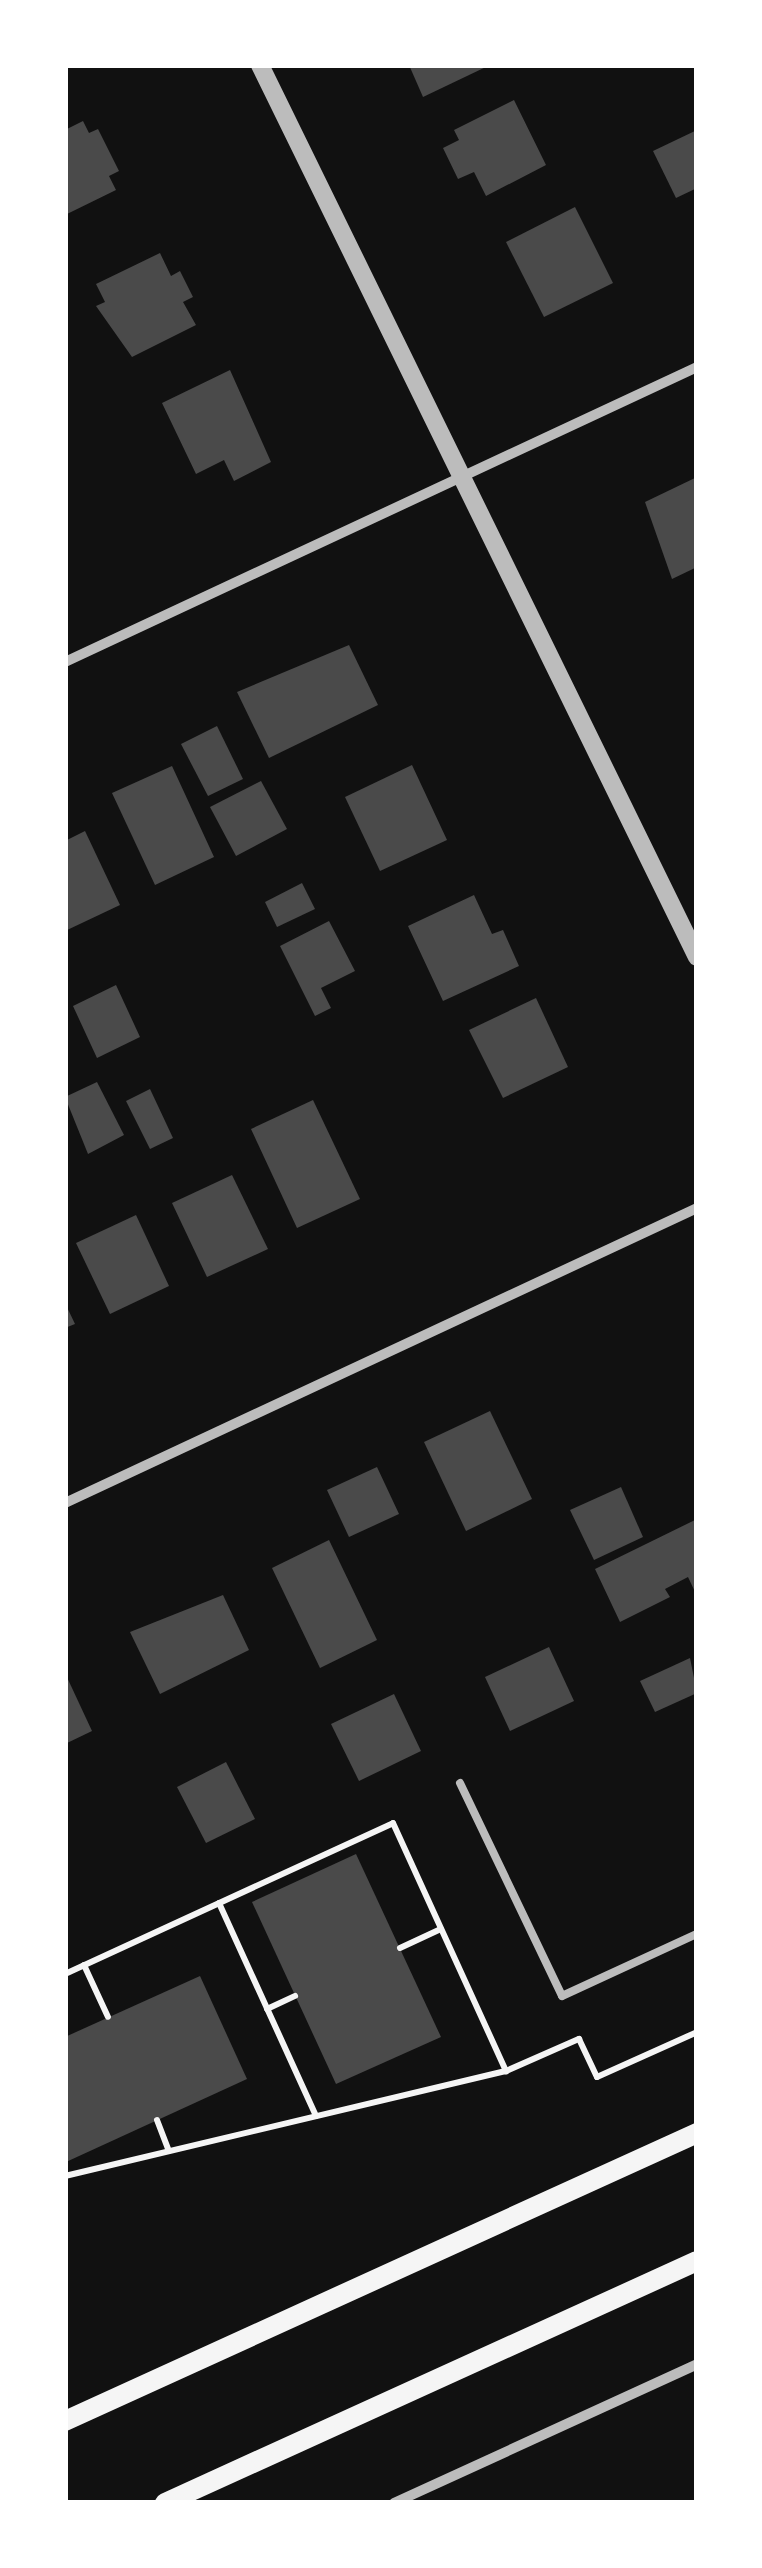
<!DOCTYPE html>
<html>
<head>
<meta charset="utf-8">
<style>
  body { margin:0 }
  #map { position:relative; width:762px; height:2568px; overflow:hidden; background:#111; font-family:Literata,serif }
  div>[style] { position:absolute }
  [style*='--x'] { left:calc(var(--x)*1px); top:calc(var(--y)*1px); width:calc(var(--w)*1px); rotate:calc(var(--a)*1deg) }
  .building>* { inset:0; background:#4a4a4a }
  .path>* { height:6px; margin:-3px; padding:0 3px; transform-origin:3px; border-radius:3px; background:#f5f5f5 }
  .service>* { height:8px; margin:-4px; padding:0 4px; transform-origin:4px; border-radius:4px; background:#bcbcbc }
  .minor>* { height:10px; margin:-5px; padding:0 5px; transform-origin:5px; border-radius:5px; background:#bcbcbc }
  .tertiary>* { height:18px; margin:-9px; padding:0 9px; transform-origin:9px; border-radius:9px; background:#bcbcbc }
  .secondary>* { height:20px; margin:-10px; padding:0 10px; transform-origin:10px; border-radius:10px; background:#f5f5f5 }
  span { translate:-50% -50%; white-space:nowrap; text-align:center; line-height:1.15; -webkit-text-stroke:8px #fff; paint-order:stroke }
  .frame { position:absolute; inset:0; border:68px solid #fff; pointer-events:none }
</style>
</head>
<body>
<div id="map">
  <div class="building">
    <div style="clip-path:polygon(409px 65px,490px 65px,423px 97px)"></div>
    <div style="clip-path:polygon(514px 100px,546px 165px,486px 196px,474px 172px,458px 179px,443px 148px,459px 140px,454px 130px)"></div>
    <div style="clip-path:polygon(83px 121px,89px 133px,98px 129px,119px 171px,109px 176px,116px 190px,65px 215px,65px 130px)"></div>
    <div style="clip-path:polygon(697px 130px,697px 188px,676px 198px,653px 151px)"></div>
    <div style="clip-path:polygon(575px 207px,613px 283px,544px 317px,506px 242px)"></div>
    <div style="clip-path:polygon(160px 253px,171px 276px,180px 271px,193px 297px,183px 302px,196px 325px,132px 357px,96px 306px,105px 302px,96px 284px)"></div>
    <div style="clip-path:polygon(230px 370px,271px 462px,234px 481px,224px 460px,196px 474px,162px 403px)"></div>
    <div style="clip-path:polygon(697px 477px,697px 567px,672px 579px,645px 502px)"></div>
    <div style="clip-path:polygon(349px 645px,378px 705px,269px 758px,237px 692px)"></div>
    <div style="clip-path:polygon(217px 726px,243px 779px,208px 796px,181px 744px)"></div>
    <div style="clip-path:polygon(412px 765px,447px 840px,380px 871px,345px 797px)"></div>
    <div style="clip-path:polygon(172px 766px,214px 857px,155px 885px,112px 793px)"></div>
    <div style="clip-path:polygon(261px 781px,287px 829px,236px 856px,210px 807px)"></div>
    <div style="clip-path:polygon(85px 831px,120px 905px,65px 931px,65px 841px)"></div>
    <div style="clip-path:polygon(302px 883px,315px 909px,277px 927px,265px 902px)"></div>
    <div style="clip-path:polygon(474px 895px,492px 934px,503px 930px,519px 966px,443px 1001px,408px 926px)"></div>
    <div style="clip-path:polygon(329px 921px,355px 971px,321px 988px,331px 1008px,315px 1016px,280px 946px)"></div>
    <div style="clip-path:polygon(116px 985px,140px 1037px,97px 1058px,73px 1006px)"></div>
    <div style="clip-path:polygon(536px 998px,568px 1067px,503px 1098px,469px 1030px)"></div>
    <div style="clip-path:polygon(97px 1082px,124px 1135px,88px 1154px,65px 1097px)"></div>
    <div style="clip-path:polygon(150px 1089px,173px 1138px,150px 1149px,126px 1101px)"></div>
    <div style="clip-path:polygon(313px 1100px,360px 1199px,297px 1228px,251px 1129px)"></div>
    <div style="clip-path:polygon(232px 1175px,268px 1249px,207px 1277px,172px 1203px)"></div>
    <div style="clip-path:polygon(136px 1215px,169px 1286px,110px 1314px,76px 1243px)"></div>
    <div style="clip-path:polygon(65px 1303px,75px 1324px,65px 1328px)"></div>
    <div style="clip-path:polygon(490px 1411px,532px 1499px,466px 1531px,424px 1442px)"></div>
    <div style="clip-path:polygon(377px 1467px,399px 1514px,349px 1537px,327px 1490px)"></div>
    <div style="clip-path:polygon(621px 1487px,643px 1537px,594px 1560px,570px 1510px)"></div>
    <div style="clip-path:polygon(697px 1519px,697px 1596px,688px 1577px,665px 1589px,670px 1597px,620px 1622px,595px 1569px)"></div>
    <div style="clip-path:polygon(329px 1540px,377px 1640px,320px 1668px,272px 1568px)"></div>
    <div style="clip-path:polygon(223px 1595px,249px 1650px,160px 1694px,130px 1632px)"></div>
    <div style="clip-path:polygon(549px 1647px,574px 1701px,510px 1731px,485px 1677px)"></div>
    <div style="clip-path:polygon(690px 1658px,697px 1693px,655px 1712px,640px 1681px)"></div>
    <div style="clip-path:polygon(65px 1673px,92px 1731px,65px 1744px)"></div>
    <div style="clip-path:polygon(394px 1694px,421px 1751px,359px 1781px,331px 1724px)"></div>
    <div style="clip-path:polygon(226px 1762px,255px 1819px,206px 1843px,177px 1787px)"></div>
    <div style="clip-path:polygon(356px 1854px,441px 2037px,336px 2084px,252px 1902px)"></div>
    <div style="clip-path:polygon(200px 1976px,247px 2079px,66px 2162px,65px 2037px)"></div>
  </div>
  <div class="path">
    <div style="--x:219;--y:1903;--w:234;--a:65.5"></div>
    <div style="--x:400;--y:1948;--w:45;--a:-24.9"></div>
    <div style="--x:84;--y:1965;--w:57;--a:65.2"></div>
    <div style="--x:65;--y:1974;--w:361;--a:-24.7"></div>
    <div style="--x:393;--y:1823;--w:273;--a:65.5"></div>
    <div style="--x:267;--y:2009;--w:31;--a:-25"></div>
    <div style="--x:157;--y:2120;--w:33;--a:69"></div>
    <div style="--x:65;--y:2176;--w:453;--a:-13.4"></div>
    <div style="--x:506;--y:2071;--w:80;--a:-23.7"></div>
    <div style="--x:579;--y:2039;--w:42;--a:64.7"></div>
    <div style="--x:597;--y:2077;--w:110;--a:-24.2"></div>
  </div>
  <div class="service">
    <div style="--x:460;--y:1783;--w:236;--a:64.4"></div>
    <div style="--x:562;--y:1996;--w:149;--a:-24.7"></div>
  </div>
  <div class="minor">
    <div style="--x:65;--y:662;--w:697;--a:-25.02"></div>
    <div style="--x:65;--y:1503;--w:697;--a:-25.02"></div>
    <div style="--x:394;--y:2503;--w:333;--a:-24.6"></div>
  </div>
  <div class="tertiary">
    <div style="--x:260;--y:65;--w:993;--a:63.9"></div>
  </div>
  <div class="secondary">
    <div style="--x:65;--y:2421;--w:695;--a:-24.5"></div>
    <div style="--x:165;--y:2503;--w:584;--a:-24.46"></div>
  </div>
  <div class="frame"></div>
</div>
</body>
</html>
